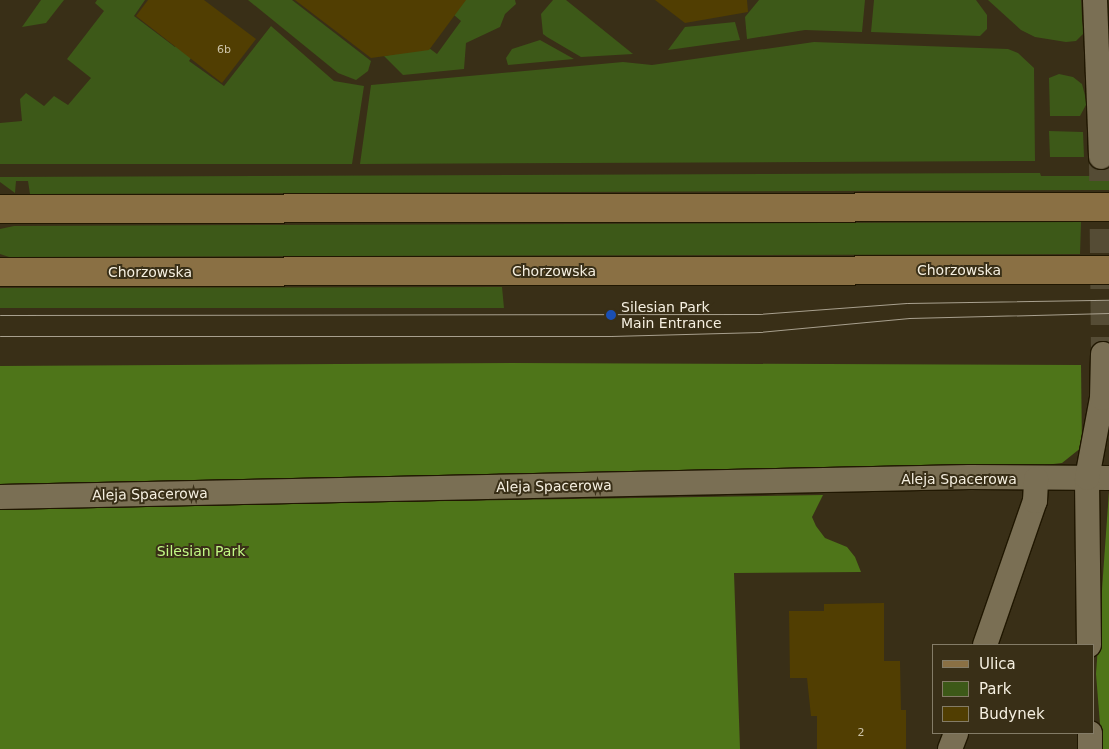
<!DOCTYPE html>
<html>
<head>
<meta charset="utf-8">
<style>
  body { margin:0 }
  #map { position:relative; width:1109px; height:749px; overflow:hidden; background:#392f17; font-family:"DejaVu Sans",sans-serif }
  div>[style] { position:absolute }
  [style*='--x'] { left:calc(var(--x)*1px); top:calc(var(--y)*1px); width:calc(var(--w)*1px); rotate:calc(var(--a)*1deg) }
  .green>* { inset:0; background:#3d5918 }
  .forest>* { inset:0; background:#4e7519 }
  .building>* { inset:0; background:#513e02 }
  .pedestrian-tunnel>* { height:24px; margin-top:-12px; transform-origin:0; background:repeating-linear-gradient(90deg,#554c35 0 24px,transparent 0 36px) }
  .roads { filter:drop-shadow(1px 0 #201701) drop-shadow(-1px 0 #201701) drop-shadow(0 1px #201701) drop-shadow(0 -1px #201701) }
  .pedestrian>* { height:24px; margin:-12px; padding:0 12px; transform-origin:12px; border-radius:12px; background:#7a6f54 }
  .secondary>* { height:28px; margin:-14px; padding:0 14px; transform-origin:14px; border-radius:14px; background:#8a7044 }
  .tram>* { height:1px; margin:-0.5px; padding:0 0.5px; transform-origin:0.5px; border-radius:0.5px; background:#a8a08e }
  .dots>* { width:14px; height:14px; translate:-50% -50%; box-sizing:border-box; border:2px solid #392f17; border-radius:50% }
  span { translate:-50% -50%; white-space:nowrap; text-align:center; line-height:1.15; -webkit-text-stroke:4px #392f17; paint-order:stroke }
  .number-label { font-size:11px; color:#ccc3a8 }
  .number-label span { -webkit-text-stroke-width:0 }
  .street-label { font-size:14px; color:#f5efe0 }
  .poi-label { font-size:14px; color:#f5efe0 }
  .left { translate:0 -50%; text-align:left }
  .park-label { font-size:14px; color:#c2f986 }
  .legend { position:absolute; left:932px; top:644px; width:162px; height:90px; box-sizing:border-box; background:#392f17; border:1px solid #847c67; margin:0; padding:6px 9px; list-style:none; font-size:15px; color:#f5efe0 }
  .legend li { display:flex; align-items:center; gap:10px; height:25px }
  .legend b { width:25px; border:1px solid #847c67 }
</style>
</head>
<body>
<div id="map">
  <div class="green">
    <div style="clip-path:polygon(41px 0,64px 0,46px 23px,22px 27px)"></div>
    <div style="clip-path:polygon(97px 0,145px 0,134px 16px,175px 47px,181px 39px,196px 50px,189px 61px,224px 86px,271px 26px,334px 81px,364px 86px,352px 164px,0 164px,0 123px,22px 121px,20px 99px,26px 93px,44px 106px,54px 96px,68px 105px,91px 78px,67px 59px,104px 11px,95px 3px)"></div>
    <div style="clip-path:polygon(248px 0,292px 0,371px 61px,368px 71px,356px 80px,338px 73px)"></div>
    <div style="clip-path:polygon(465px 0,515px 0,516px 4px,505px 14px,500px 27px,466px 43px,464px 69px,403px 75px,384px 56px,429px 48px,437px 54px,461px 21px,454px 15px)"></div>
    <div style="clip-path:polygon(553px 0,566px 0,633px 54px,581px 57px,547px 37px,543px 34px,541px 14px)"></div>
    <div style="clip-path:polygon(759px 0,865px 0,862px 32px,805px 30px,747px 39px,745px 17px)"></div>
    <div style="clip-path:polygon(874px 0,976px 0,987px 15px,987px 29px,980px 36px,871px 32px)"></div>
    <div style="clip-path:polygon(988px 0,1081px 0,1083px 34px,1076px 41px,1066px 42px,1035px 37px,1021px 30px)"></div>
    <div style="clip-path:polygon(735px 22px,740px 40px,668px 50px,685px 27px)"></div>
    <div style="clip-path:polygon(540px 40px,574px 59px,508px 65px,506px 58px,512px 49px)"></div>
    <div style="clip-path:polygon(814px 42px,1008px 49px,1018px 53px,1034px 68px,1035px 161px,360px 164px,371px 85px,623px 62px,652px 65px)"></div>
    <div style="clip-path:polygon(1059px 74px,1073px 77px,1082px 84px,1087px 103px,1080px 116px,1050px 116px,1049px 78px)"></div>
    <div style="clip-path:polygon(1049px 131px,1083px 132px,1084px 157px,1050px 157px)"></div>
    <div style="clip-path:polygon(1040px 173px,1041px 176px,1109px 176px,1109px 190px,30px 194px,28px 181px,16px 181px,15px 193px,0 182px,0 177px)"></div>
    <div style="clip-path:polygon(1081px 222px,1080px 254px,9px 257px,0 254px,0 229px,14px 226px)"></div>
    <div style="clip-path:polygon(502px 287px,504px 308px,0 308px,0 288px)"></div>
  </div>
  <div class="forest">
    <div style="clip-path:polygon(514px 363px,1081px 365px,1082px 447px,1062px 463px,1045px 465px,0 485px,0 366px)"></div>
    <div style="clip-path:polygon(1109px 491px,1109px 749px,1102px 749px,1096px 674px)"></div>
    <div style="clip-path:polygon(823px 495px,812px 517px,816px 526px,825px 538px,847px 547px,855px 557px,861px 572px,734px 573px,740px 749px,0 749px,0 508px)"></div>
  </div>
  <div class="building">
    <div style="clip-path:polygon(148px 0,204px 0,256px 39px,222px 83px,136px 16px)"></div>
    <div style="clip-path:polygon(295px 0,466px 0,429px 50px,371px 58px)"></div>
    <div style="clip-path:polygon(655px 0,747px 0,748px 12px,685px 23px)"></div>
    <div style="clip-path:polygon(884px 603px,884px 661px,900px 661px,901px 710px,906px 710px,906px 749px,817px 749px,817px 716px,811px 716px,807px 678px,790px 678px,789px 611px,824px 611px,824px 604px)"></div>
  </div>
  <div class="pedestrian-tunnel">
    <div style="--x:1101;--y:157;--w:197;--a:89.4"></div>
  </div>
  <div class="roads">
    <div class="pedestrian">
      <div style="--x:1095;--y:0;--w:157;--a:87.8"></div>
      <div style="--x:0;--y:497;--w:970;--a:-1.18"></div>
      <div style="--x:970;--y:477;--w:139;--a:0.4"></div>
      <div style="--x:985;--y:645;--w:152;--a:-70.9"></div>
      <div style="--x:1035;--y:501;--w:22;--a:-87"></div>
      <div style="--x:1089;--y:645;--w:167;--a:-90.7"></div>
      <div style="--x:1087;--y:478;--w:81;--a:-79.4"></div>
      <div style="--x:1102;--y:398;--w:44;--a:-88.7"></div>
      <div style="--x:1090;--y:733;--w:16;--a:90"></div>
      <div style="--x:950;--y:749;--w:17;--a:-69"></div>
    </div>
    <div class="secondary">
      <div style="--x:0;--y:209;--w:1109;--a:-0.1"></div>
      <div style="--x:0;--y:272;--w:1109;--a:-0.1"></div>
    </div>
  </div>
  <div class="tram">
    <div style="--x:0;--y:315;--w:759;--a:-0.08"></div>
    <div style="--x:759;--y:314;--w:148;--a:-4.3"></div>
    <div style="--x:907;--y:303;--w:202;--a:-0.9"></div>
    <div style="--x:0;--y:336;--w:611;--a:0"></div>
    <div style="--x:611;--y:336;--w:149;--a:-1.5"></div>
    <div style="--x:760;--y:332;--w:150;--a:-5.4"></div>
    <div style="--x:909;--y:318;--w:200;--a:-1.4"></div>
  </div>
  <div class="dots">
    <div style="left:611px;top:315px;background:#1a4fb4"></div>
  </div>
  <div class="number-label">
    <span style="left:224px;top:50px">6b</span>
    <span style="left:861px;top:733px">2</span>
  </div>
  <div class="street-label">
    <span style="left:959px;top:270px">Chorzowska</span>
    <span style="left:554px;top:271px">Chorzowska</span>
    <span style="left:150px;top:272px">Chorzowska</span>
    <span style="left:959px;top:479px">Aleja Spacerowa</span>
    <span style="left:554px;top:486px;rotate:-1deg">Aleja Spacerowa</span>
    <span style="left:150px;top:494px;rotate:-1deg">Aleja Spacerowa</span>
  </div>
  <div class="poi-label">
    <span class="left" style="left:621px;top:315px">Silesian Park<br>Main Entrance</span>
  </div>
  <div class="park-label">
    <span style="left:201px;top:551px">Silesian Park</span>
  </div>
  <ul class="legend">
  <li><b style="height:6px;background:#8a7044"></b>Ulica</li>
  <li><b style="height:14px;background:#3d5918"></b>Park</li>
  <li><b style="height:14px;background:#513e02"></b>Budynek</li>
  </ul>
</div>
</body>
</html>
